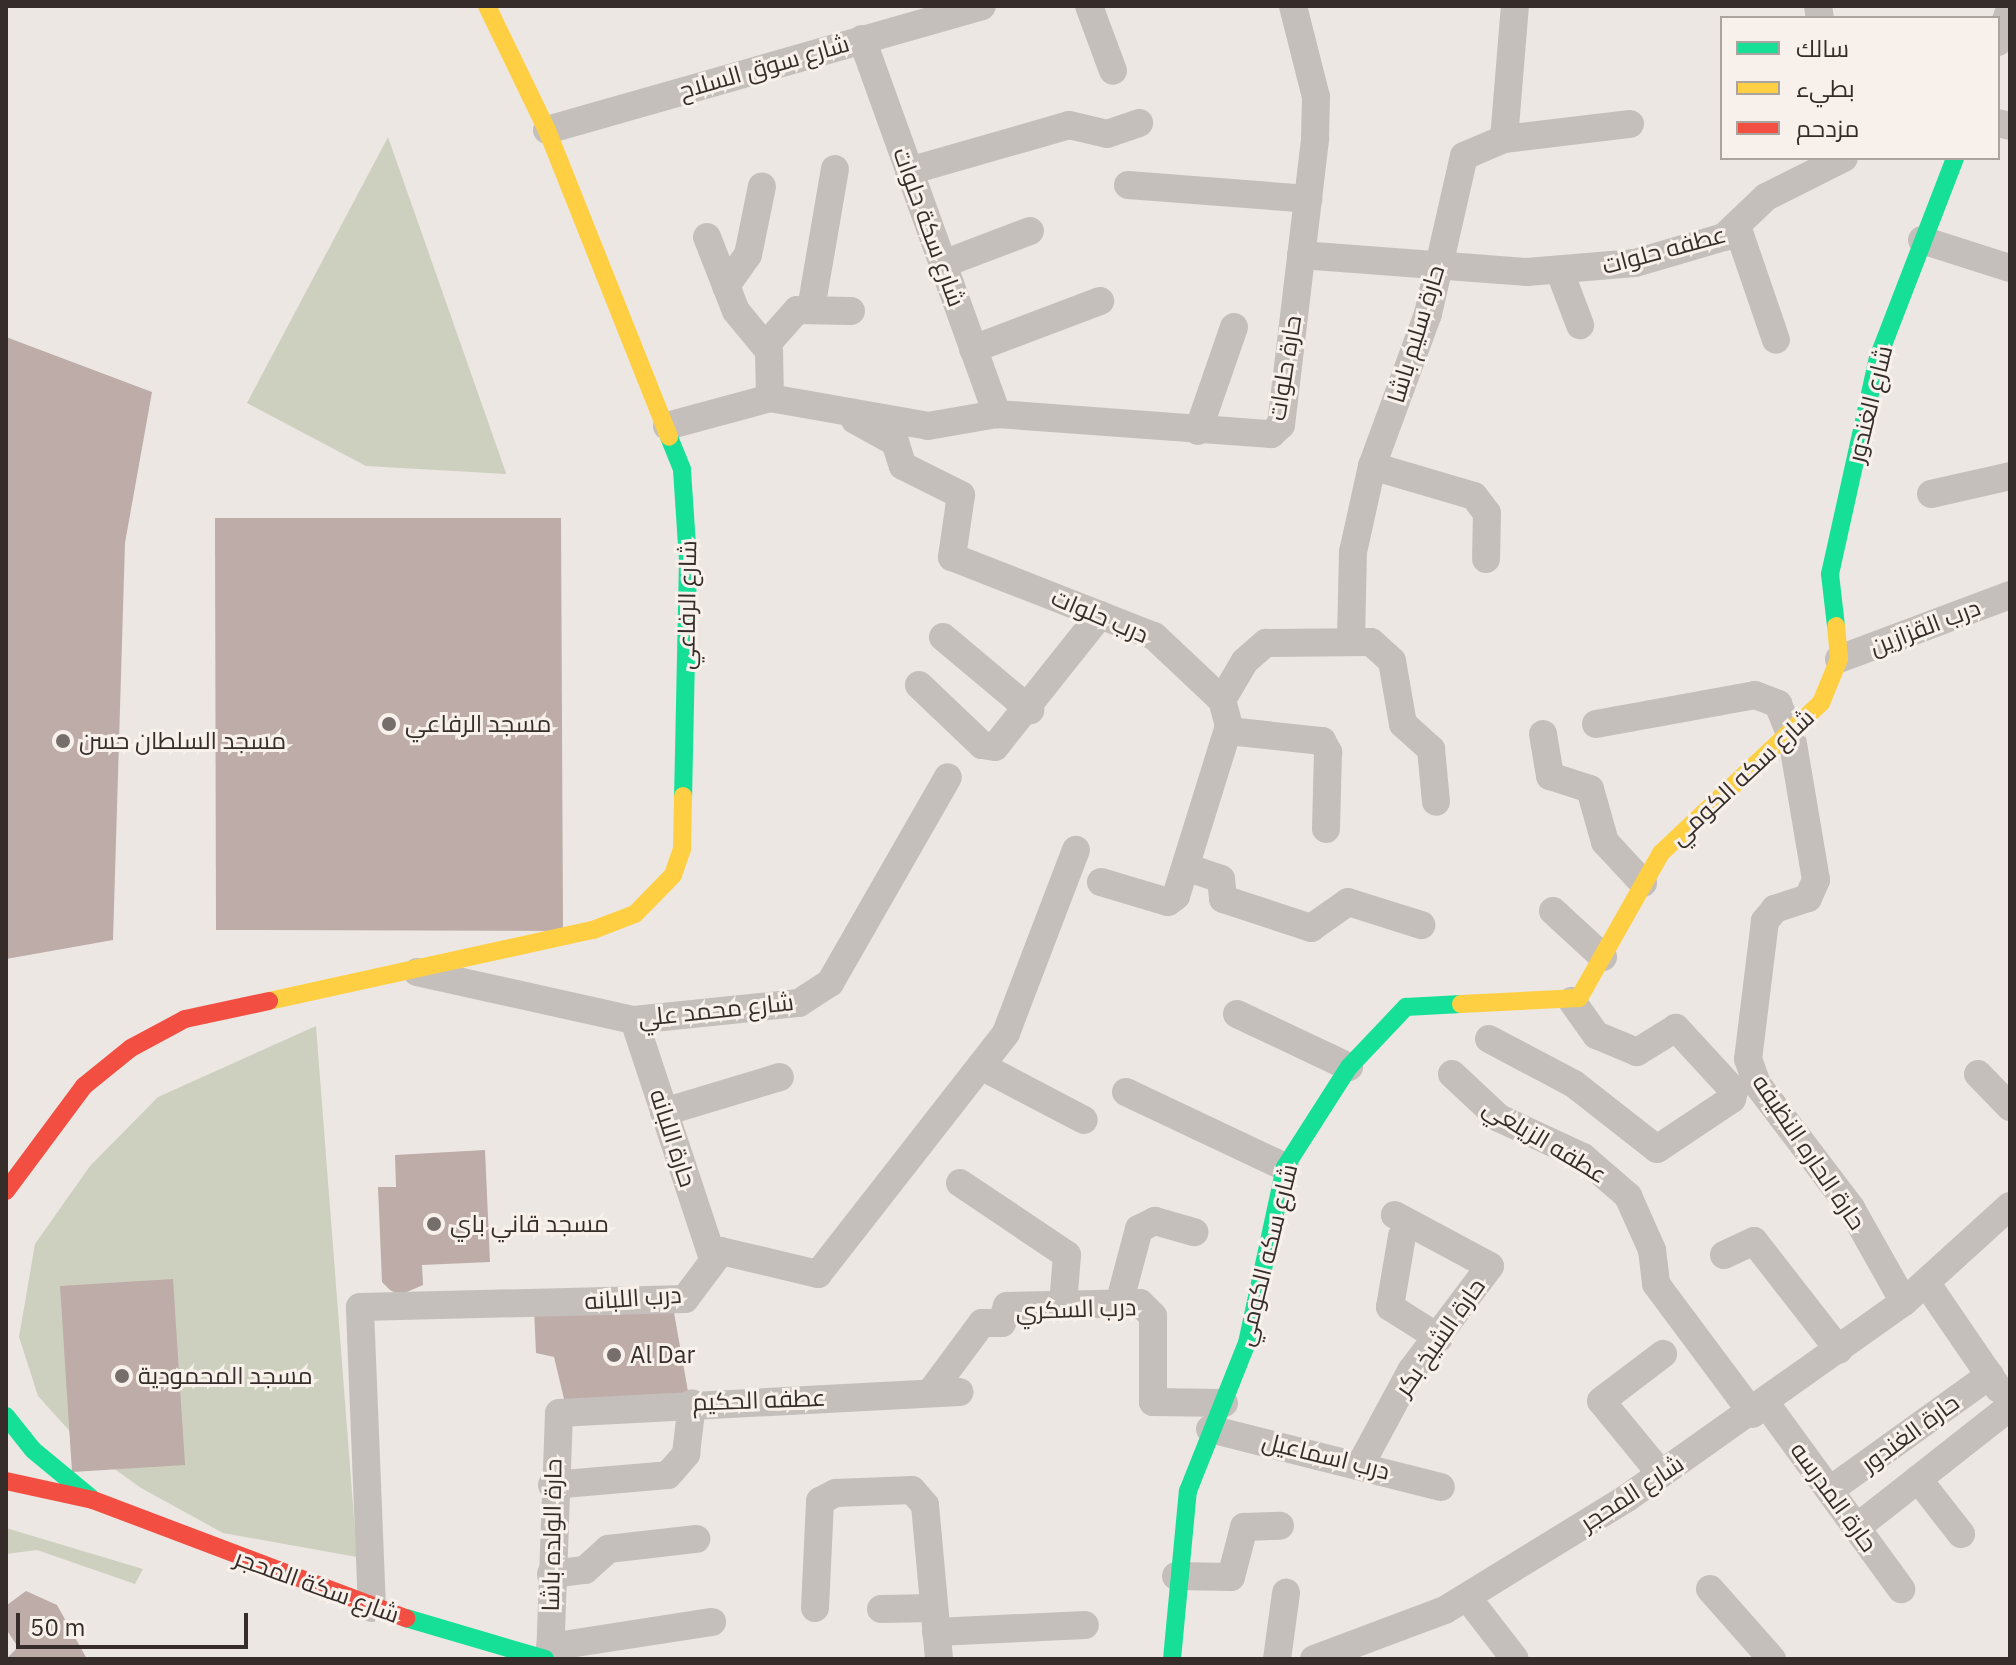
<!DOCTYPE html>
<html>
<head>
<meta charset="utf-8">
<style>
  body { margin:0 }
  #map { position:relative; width:2016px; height:1665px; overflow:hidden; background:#ece7e3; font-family:"IBM Plex Sans",Cairo,sans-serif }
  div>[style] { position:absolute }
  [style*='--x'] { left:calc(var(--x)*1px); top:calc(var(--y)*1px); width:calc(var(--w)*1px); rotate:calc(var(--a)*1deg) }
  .green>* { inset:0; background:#ced0bf }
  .building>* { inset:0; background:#bdaca7 }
  .street>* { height:28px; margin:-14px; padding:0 14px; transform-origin:14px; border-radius:14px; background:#c5bfbb }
  .fast>* { height:18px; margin:-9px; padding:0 9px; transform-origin:9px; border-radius:9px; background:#16e098 }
  .slow>* { height:18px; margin:-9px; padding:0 9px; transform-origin:9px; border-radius:9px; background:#ffcf43 }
  .jam>* { height:18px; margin:-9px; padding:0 9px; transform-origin:9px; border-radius:9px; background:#f24e42 }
  .dots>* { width:22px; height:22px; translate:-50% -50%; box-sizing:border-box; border:4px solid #f8f1eb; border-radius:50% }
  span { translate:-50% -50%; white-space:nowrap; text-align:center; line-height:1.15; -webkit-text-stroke:6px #f8f1eb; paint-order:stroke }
  .street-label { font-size:24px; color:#362d2a }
  .poi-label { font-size:24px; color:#362d2a }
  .left { translate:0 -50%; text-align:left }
  .frame { position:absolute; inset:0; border:8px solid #362d2a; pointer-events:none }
  .legend { position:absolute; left:1720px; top:16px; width:280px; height:144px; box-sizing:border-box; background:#f8f1eb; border:2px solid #aaa39e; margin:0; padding:10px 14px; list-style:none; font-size:24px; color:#362d2a }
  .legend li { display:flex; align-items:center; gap:16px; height:40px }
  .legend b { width:40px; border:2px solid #aaa39e }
  .scale { position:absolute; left:16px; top:1613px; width:232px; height:36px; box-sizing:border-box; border:4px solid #362d2a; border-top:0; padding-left:10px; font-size:24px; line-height:28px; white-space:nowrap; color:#362d2a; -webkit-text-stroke:6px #f8f1eb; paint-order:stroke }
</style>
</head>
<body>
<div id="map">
  <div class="green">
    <div style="clip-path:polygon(388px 137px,506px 473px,506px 474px,366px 466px,247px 403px)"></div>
    <div style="clip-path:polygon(316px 1026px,357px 1557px,223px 1533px,141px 1488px,84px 1447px,38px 1396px,19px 1337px,35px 1244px,90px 1166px,158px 1097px)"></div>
    <div style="clip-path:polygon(6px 1528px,143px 1569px,135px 1584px,37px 1550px,6px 1554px)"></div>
  </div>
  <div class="building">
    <div style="clip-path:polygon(6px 337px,152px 392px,125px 543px,113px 940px,6px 959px)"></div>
    <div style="clip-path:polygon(215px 518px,561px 518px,563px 931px,216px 930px)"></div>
    <div style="clip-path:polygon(485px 1150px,490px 1262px,422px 1265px,423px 1285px,400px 1295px,390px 1290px,382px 1282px,378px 1187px,396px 1187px,395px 1155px)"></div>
    <div style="clip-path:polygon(173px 1279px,185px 1465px,72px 1472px,60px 1286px)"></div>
    <div style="clip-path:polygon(673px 1307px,689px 1397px,565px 1403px,554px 1357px,536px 1353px,534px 1309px)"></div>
    <div style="clip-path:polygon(26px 1591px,57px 1605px,87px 1659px,6px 1659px,18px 1647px,6px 1629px,7px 1605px)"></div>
  </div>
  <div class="street">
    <div style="--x:1089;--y:6;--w:69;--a:69.7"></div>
    <div style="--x:1818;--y:6;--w:12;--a:81"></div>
    <div style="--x:862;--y:39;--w:399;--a:70.2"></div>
    <div style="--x:1998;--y:42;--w:35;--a:-70"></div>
    <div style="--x:1998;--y:123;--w:12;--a:14"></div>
    <div style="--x:547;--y:130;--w:452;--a:-15.9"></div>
    <div style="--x:1504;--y:139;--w:127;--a:-6.8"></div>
    <div style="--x:909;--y:171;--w:166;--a:-16"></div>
    <div style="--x:1069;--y:125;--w:39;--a:13"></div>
    <div style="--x:1107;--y:134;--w:34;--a:-19"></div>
    <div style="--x:1128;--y:185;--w:181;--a:4.4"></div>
    <div style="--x:1738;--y:229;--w:117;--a:71.1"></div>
    <div style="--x:707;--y:237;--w:79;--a:68.6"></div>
    <div style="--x:736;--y:311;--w:52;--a:50.5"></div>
    <div style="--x:769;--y:351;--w:47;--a:88.8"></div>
    <div style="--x:1922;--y:240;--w:92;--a:17.7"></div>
    <div style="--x:1301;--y:255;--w:227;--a:4.3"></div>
    <div style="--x:1527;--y:272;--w:108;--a:-4.8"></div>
    <div style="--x:1635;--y:263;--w:93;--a:-16.3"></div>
    <div style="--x:1724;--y:237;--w:58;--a:-43.6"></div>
    <div style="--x:1766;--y:197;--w:87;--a:-26.6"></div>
    <div style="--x:943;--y:264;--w:93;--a:-20.8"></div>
    <div style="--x:1560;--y:272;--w:57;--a:69.3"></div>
    <div style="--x:726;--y:286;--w:38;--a:-55"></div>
    <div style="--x:748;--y:255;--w:70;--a:-78.5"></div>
    <div style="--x:811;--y:309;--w:142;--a:-80.3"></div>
    <div style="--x:767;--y:344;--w:45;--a:-48.6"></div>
    <div style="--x:797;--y:310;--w:54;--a:1.1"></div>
    <div style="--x:973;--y:349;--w:136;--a:-20.7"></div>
    <div style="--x:855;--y:420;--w:46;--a:28.8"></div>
    <div style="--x:895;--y:442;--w:25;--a:72"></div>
    <div style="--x:903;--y:466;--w:65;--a:26.6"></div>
    <div style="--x:961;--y:495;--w:63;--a:98.3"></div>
    <div style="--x:952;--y:557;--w:217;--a:21.4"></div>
    <div style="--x:1154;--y:636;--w:93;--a:43.3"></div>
    <div style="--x:1222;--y:700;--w:27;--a:75"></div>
    <div style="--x:1229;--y:726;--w:178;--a:107.3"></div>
    <div style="--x:1176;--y:896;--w:10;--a:143"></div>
    <div style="--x:1168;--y:902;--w:70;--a:-163.4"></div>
    <div style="--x:667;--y:426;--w:107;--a:-15.2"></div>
    <div style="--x:770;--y:398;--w:160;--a:10"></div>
    <div style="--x:928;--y:426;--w:70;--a:-9.9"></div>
    <div style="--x:997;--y:414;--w:275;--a:4.2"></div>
    <div style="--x:1271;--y:434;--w:13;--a:-42"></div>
    <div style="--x:1281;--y:425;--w:289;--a:-83.2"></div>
    <div style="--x:1315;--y:138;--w:41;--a:-88.6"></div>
    <div style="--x:1316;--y:97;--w:94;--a:-104.2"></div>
    <div style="--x:1198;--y:431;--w:110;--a:-70.9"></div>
    <div style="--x:1372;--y:466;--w:106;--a:16.4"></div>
    <div style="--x:1474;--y:496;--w:21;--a:53"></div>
    <div style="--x:1487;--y:513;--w:46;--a:91.2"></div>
    <div style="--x:1931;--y:494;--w:81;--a:-12.8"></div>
    <div style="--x:943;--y:637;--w:114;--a:40"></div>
    <div style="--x:1351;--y:639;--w:87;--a:-88.7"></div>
    <div style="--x:1353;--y:552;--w:88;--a:-77.5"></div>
    <div style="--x:1372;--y:466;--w:162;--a:-69.8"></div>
    <div style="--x:1428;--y:314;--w:162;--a:-77.2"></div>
    <div style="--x:1464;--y:156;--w:43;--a:-23"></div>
    <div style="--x:1504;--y:139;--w:133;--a:-85.3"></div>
    <div style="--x:1839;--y:659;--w:183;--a:-20.5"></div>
    <div style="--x:919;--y:685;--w:87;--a:43.6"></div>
    <div style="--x:982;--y:745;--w:13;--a:9"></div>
    <div style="--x:995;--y:747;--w:169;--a:-51.5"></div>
    <div style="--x:1222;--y:700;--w:45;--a:-59.5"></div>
    <div style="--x:1245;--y:661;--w:28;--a:-41"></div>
    <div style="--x:1266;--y:643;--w:105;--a:-0.5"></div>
    <div style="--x:1371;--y:642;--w:28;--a:42"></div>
    <div style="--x:1392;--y:661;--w:64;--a:80.1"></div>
    <div style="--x:1403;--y:724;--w:38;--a:42"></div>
    <div style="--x:1431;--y:749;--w:53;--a:84.6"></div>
    <div style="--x:1596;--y:724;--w:162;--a:-10.3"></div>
    <div style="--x:1755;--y:695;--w:25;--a:21"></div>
    <div style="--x:1778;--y:704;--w:37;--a:68"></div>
    <div style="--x:1792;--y:738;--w:144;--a:80.4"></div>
    <div style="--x:1816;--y:880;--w:20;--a:114"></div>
    <div style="--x:1808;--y:898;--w:35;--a:162"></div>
    <div style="--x:1775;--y:909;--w:16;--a:130"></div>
    <div style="--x:1765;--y:921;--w:139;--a:97"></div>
    <div style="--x:1748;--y:1059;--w:27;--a:70"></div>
    <div style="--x:1757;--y:1084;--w:156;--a:52.8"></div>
    <div style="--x:1851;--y:1208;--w:108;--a:60.6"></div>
    <div style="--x:1228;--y:731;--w:95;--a:6.1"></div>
    <div style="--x:1322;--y:741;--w:13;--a:61"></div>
    <div style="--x:1328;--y:752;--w:77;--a:91.5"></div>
    <div style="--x:1543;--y:734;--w:43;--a:80.5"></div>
    <div style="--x:1550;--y:776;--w:42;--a:18"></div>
    <div style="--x:1590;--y:789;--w:55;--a:74.2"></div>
    <div style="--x:1605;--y:842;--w:56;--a:47.2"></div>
    <div style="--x:1186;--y:867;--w:37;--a:19"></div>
    <div style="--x:1221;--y:879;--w:20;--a:84"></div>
    <div style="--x:1223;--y:899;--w:93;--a:18.2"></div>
    <div style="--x:1311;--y:928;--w:45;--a:-35.1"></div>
    <div style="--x:1348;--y:902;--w:77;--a:17.5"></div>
    <div style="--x:1553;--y:911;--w:68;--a:42.6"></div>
    <div style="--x:417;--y:972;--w:222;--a:12.5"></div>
    <div style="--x:634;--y:1020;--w:166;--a:-5.9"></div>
    <div style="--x:799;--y:1003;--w:37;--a:-33"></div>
    <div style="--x:830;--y:983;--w:237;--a:-60.2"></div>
    <div style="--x:1237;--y:1014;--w:124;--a:25.3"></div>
    <div style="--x:634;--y:1020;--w:249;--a:71.7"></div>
    <div style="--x:1489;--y:1039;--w:96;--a:27.9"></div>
    <div style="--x:1574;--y:1084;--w:105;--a:38.1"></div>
    <div style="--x:1657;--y:1149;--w:90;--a:-33.7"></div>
    <div style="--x:1732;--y:1099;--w:8;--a:-76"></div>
    <div style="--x:1734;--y:1091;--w:86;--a:-132.6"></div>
    <div style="--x:1676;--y:1028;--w:46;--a:148.4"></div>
    <div style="--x:1637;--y:1052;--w:44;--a:-157.5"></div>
    <div style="--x:1596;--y:1035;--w:42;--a:-125.2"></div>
    <div style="--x:981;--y:1066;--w:116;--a:27.7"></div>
    <div style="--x:1452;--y:1074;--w:64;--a:43.1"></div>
    <div style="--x:1499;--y:1118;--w:93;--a:24.9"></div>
    <div style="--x:1583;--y:1157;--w:60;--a:40.9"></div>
    <div style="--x:1628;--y:1196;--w:59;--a:66"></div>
    <div style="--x:1652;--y:1250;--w:34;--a:83"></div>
    <div style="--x:1656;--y:1284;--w:162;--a:53.3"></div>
    <div style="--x:1978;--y:1074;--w:46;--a:45.9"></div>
    <div style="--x:1126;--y:1092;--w:176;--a:25.3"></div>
    <div style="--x:664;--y:1112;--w:121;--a:-16.8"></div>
    <div style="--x:960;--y:1183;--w:129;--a:33.9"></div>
    <div style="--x:1067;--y:1255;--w:50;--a:94.6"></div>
    <div style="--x:1402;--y:1236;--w:72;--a:99.6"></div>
    <div style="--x:1390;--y:1307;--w:58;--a:32.3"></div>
    <div style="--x:1724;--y:1255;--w:33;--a:-25"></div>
    <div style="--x:1754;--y:1241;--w:138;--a:52.1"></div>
    <div style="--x:1927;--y:1284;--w:127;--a:55.6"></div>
    <div style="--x:1119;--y:1304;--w:78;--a:-75.1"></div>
    <div style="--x:1139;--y:1229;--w:18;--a:-27"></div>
    <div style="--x:1155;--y:1221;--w:41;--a:15.8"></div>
    <div style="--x:930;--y:1393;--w:87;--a:-53.4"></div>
    <div style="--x:982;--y:1323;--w:20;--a:0"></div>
    <div style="--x:1002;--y:1323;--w:18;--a:-74"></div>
    <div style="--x:1007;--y:1306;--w:133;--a:-1.3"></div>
    <div style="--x:1140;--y:1303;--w:18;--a:45"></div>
    <div style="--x:1153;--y:1316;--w:86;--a:90"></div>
    <div style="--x:1153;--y:1402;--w:71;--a:0.8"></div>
    <div style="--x:1767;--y:1405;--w:228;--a:53.9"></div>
    <div style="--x:1210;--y:1429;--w:238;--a:14.1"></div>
    <div style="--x:1362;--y:1462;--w:103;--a:-61.7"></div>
    <div style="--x:1411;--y:1371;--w:131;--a:-53"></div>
    <div style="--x:1490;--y:1266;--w:108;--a:-151.8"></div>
    <div style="--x:1661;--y:1474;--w:94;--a:-129.4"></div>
    <div style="--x:1601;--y:1401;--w:78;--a:-37.2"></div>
    <div style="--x:1918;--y:1479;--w:70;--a:52"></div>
    <div style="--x:552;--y:1485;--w:116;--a:-4.9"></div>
    <div style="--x:668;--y:1475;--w:28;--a:-49"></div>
    <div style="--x:686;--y:1454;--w:51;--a:-83.3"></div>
    <div style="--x:1830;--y:1490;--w:197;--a:-35.7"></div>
    <div style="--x:1856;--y:1528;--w:196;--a:-38.2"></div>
    <div style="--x:551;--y:1574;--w:34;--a:-7"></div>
    <div style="--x:585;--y:1570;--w:31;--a:-42"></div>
    <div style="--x:608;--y:1549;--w:89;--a:-6.5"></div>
    <div style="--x:1176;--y:1576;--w:55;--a:1"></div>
    <div style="--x:1231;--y:1577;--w:52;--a:-75.4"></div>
    <div style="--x:1244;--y:1527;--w:36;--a:-2"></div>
    <div style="--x:1710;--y:1589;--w:94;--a:48.5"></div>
    <div style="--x:1467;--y:1597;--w:78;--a:52.3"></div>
    <div style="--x:372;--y:1608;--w:301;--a:-92.3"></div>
    <div style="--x:360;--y:1307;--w:325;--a:-1.4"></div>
    <div style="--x:685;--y:1299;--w:60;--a:-53.1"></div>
    <div style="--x:721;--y:1251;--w:100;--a:13.3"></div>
    <div style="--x:818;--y:1274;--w:306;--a:-52"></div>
    <div style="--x:1006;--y:1033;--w:196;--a:-69.1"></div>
    <div style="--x:815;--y:1608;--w:107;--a:-87.3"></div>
    <div style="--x:820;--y:1501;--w:18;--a:-27"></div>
    <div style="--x:836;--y:1493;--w:76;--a:-2.3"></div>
    <div style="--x:912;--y:1490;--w:20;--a:49"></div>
    <div style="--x:925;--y:1505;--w:155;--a:84.8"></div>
    <div style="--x:881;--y:1609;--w:53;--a:-1.1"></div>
    <div style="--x:936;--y:1632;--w:149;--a:-2.7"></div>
    <div style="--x:550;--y:1647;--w:164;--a:-8.8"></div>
    <div style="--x:550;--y:1659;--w:246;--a:-87.9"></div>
    <div style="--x:559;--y:1413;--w:401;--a:-3"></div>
    <div style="--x:1277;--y:1659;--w:67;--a:-82.2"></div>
    <div style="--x:1314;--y:1659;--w:140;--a:-20.5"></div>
    <div style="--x:1445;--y:1610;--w:214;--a:-31.6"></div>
    <div style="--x:1627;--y:1498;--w:339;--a:-35.3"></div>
    <div style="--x:1904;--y:1302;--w:143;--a:-42.2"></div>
  </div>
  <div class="fast">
    <div style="--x:669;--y:437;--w:35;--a:68"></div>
    <div style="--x:682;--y:470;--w:91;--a:86.2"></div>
    <div style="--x:688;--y:561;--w:235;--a:91.2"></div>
    <div style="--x:1836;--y:626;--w:52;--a:-96.6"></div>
    <div style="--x:1830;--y:574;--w:221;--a:-77.5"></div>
    <div style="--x:1878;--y:358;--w:214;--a:-68.9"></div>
    <div style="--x:6;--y:1416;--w:43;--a:51.5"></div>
    <div style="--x:33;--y:1450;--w:75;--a:39.6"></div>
    <div style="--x:406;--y:1618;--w:145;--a:16.4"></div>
    <div style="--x:1172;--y:1659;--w:169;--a:-84.6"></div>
    <div style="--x:1188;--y:1491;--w:159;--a:-68.3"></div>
    <div style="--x:1247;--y:1343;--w:180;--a:-77.8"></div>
    <div style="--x:1285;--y:1167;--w:119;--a:-57.4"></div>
    <div style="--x:1349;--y:1067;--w:83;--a:-46.5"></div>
    <div style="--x:1406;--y:1007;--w:55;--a:-3.1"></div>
  </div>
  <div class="slow">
    <div style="--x:487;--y:6;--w:138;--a:64.2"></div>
    <div style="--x:547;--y:130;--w:330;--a:68.3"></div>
    <div style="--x:269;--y:1001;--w:332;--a:-12.4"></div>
    <div style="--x:593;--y:930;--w:45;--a:-20.9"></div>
    <div style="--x:635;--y:914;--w:54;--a:-45.7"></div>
    <div style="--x:673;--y:875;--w:28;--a:-71"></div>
    <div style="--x:682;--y:849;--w:53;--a:-88.9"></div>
    <div style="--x:1461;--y:1004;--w:118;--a:-2.9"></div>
    <div style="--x:1579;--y:998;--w:167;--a:-60.5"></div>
    <div style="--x:1661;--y:853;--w:219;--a:-43.2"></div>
    <div style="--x:1821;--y:703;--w:48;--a:-67.8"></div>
    <div style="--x:1839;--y:659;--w:33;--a:-95"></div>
  </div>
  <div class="jam">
    <div style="--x:6;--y:1191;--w:131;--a:-53.4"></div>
    <div style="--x:84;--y:1086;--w:60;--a:-39"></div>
    <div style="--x:131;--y:1048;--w:61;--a:-28.2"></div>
    <div style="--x:185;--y:1019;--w:86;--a:-12.1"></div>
    <div style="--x:6;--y:1481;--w:89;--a:12.3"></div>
    <div style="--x:93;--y:1500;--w:335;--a:20.7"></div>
  </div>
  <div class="dots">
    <div style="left:389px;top:724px;background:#766e6b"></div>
    <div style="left:63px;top:741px;background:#766e6b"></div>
    <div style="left:434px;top:1224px;background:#766e6b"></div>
    <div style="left:614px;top:1355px;background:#766e6b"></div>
    <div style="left:122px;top:1376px;background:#766e6b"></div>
  </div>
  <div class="street-label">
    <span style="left:764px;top:67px;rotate:-16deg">شارع سوق السلاح</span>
    <span style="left:929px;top:227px;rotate:70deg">شارع سكة حلوات</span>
    <span style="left:1664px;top:250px;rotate:-15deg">عطفه حلوات</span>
    <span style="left:1416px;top:334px;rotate:-73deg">حارة سليم باشا</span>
    <span style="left:1285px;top:368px;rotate:-81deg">حارة حلوات</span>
    <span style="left:1870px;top:404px;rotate:-76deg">شارع الغندور</span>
    <span style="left:687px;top:605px;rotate:-89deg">شارع الرفاعي</span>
    <span style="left:1100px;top:616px;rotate:23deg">درب حلوات</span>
    <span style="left:1925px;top:627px;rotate:-21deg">درب القزازين</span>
    <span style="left:1742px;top:777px;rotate:-43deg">شارع سكه الكومي</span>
    <span style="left:716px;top:1010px;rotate:-6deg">شارع محمد علي</span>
    <span style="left:673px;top:1138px;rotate:72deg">حارة اللبانه</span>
    <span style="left:1545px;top:1141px;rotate:31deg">عطفه الزيلعي</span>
    <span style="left:1809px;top:1152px;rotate:56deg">حارة الحاره النظيفه</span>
    <span style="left:1267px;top:1255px;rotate:-76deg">شارع سكه الكومي</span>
    <span style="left:633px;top:1298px;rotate:-4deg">درب اللبانه</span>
    <span style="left:1076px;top:1309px;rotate:-2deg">درب السكري</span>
    <span style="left:1440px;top:1337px;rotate:-55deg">حارة الشيخ بكر</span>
    <span style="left:759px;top:1400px;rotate:-2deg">عطفه الحكيم</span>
    <span style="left:1910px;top:1433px;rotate:-36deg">حارة الغندور</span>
    <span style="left:1326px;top:1456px;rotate:14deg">درب اسماعيل</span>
    <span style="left:1632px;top:1493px;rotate:-33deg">شارع المحجر</span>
    <span style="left:1834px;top:1497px;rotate:54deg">حارة المدرسه</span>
    <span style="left:552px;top:1535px;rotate:-89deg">حارة الولده باشا</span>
    <span style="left:317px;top:1586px;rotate:20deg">شارع سكة المحجر</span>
  </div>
  <div class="poi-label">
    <span class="left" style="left:405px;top:724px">مسجد الرفاعي</span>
    <span class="left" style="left:79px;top:741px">مسجد السلطان حسن</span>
    <span class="left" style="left:450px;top:1224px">مسجد قاني باي</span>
    <span class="left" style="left:630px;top:1355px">Al Dar</span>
    <span class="left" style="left:138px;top:1376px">مسجد المحمودية</span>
  </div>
  <div class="frame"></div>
  <ul class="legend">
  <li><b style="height:10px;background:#16e098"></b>سالك</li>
  <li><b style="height:10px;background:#ffcf43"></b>بطيء</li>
  <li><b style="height:10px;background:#f24e42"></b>مزدحم</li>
  </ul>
  <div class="scale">50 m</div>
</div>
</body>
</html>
